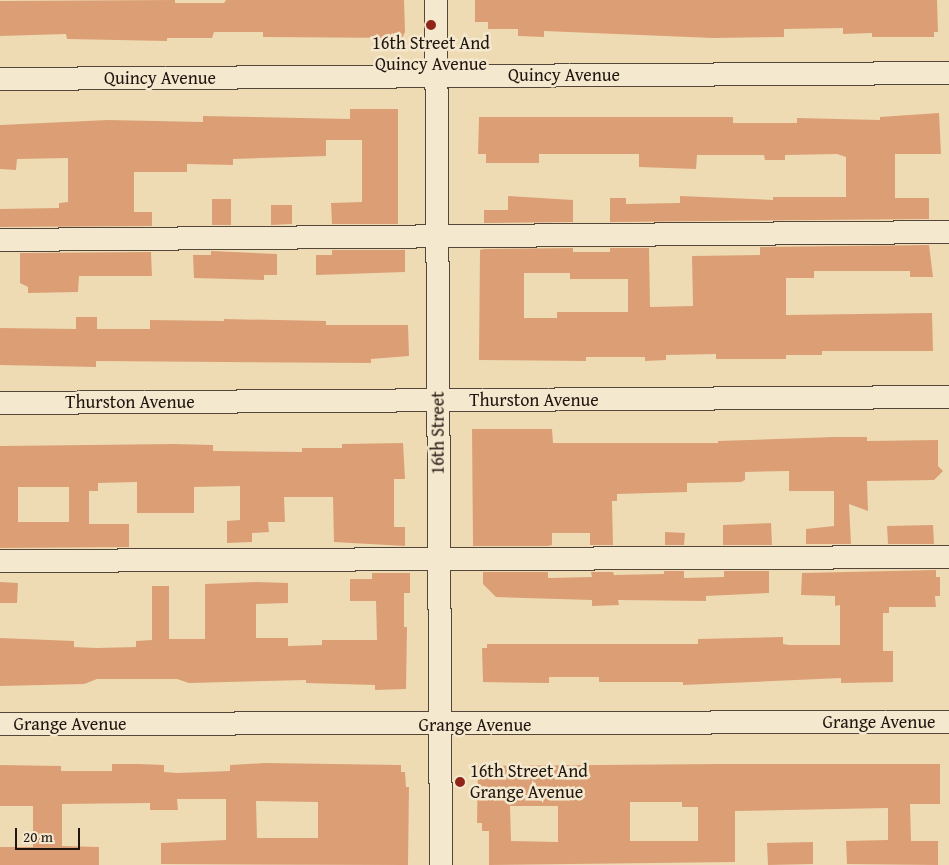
<!DOCTYPE html>
<html>
<head>
<meta charset="utf-8">
<style>
  body { margin:0 }
  #map { position:relative; width:949px; height:865px; overflow:hidden; background:#eedbb4; font-family:"Gentium Book Plus",serif }
  div>[style] { position:absolute }
  [style*='--x'] { left:calc(var(--x)*1px); top:calc(var(--y)*1px); width:calc(var(--w)*1px); rotate:calc(var(--a)*1deg) }
  .building>* { inset:0; background:#dc9f75 }
  .roads { filter:drop-shadow(1px 0 #544638) drop-shadow(-1px 0 #544638) drop-shadow(0 1px #544638) drop-shadow(0 -1px #544638) }
  .minor>* { height:22px; margin:-11px; padding:0 11px; transform-origin:11px; border-radius:11px; background:#f4e8ce }
  .dots>* { width:14px; height:14px; translate:-50% -50%; box-sizing:border-box; border:2px solid #f4e8ce; border-radius:50% }
  span { translate:-50% -50%; white-space:nowrap; text-align:center; line-height:1.15; -webkit-text-stroke:5px #f4e8ce; paint-order:stroke }
  .poi-label { font-size:18px; color:#20150f }
  .left { translate:0 -50%; text-align:left }
  .street-label { font-size:18px; color:#20150f }
  .scale { position:absolute; left:15px; top:828px; width:65px; height:22px; box-sizing:border-box; border:2px solid #20150f; border-top:0; padding-left:6px; font-size:15px; line-height:18px; white-space:nowrap; color:#20150f; -webkit-text-stroke:4px #f4e8ce; paint-order:stroke }
</style>
</head>
<body>
<div id="map">
  <div class="building">
    <div style="clip-path:polygon(175px 0,175px 3px,224px 3px,226px 0,404px 0,405px 32px,402px 38px,263px 37px,263px 32px,214px 32px,212px 38px,167px 38px,167px 41px,67px 39px,66px 34px,0 36px,0 1px)"></div>
    <div style="clip-path:polygon(475px 0,937px 0,938px 32px,934px 32px,934px 37px,872px 37px,872px 33px,843px 34px,843px 28px,784px 29px,784px 37px,713px 38px,544px 31px,544px 37px,518px 36px,518px 29px,488px 29px,488px 22px,475px 22px)"></div>
    <div style="clip-path:polygon(350px 109px,398px 109px,398px 224px,332px 224px,331px 203px,362px 202px,362px 140px,326px 140px,326px 156px,233px 159px,233px 165px,187px 164px,187px 172px,134px 172px,134px 212px,152px 212px,152px 226px,0 227px,0 209px,59px 208px,59px 203px,68px 202px,68px 158px,17px 159px,16px 170px,0 169px,0 125px,108px 120px,203px 122px,203px 116px,350px 119px)"></div>
    <div style="clip-path:polygon(939px 113px,941px 154px,895px 154px,895px 198px,929px 198px,929px 219px,610px 222px,610px 198px,626px 198px,626px 204px,680px 203px,680px 196px,773px 200px,773px 197px,846px 197px,846px 157px,837px 154px,785px 155px,785px 160px,765px 160px,764px 155px,697px 155px,696px 169px,639px 167px,639px 154px,539px 154px,539px 163px,486px 163px,486px 154px,478px 154px,479px 117px,733px 117px,733px 123px,797px 123px,797px 118px,880px 120px,880px 117px)"></div>
    <div style="clip-path:polygon(508px 196px,573px 200px,573px 222px,484px 223px,484px 210px,508px 210px)"></div>
    <div style="clip-path:polygon(212px 199px,231px 199px,231px 225px,212px 225px)"></div>
    <div style="clip-path:polygon(271px 205px,292px 205px,292px 224px,271px 225px)"></div>
    <div style="clip-path:polygon(evenodd,929px 245px,933px 277px,910px 277px,910px 271px,814px 271px,814px 278px,786px 278px,786px 315px,932px 313px,933px 351px,822px 351px,822px 355px,786px 355px,786px 359px,716px 359px,716px 354px,666px 355px,666px 360px,645px 361px,645px 357px,586px 357px,586px 361px,479px 360px,480px 250px,484px 249px,573px 248px,573px 252px,610px 252px,610px 248px,649px 248px,650px 307px,693px 306px,692px 256px,760px 255px,760px 247px,929px 245px,524px 273px,570px 273px,570px 279px,628px 279px,628px 312px,557px 312px,557px 318px,524px 318px,524px 273px)"></div>
    <div style="clip-path:polygon(332px 250px,405px 250px,405px 272px,316px 275px,316px 255px,332px 255px)"></div>
    <div style="clip-path:polygon(211px 251px,277px 254px,277px 275px,264px 275px,264px 280px,194px 278px,193px 255px,211px 255px)"></div>
    <div style="clip-path:polygon(151px 252px,152px 276px,79px 276px,78px 292px,28px 293px,28px 287px,20px 283px,20px 253px)"></div>
    <div style="clip-path:polygon(76px 317px,97px 317px,97px 329px,150px 329px,150px 320px,224px 321px,224px 319px,326px 321px,326px 325px,408px 325px,409px 356px,371px 359px,371px 363px,96px 361px,96px 367px,0 365px,0 328px,76px 329px)"></div>
    <div style="clip-path:polygon(472px 429px,552px 429px,553px 443px,718px 443px,718px 441px,834px 437px,867px 437px,867px 441px,938px 440px,938px 466px,943px 471px,934px 480px,867px 481px,868px 511px,849px 504px,851px 544px,806px 544px,806px 529px,834px 526px,834px 491px,789px 491px,789px 471px,745px 472px,745px 480px,741px 482px,687px 483px,687px 492px,617px 494px,617px 501px,612px 501px,613px 545px,590px 545px,590px 533px,552px 533px,552px 545px,548px 546px,473px 546px)"></div>
    <div style="clip-path:polygon(evenodd,403px 443px,405px 479px,394px 479px,394px 527px,405px 527px,405px 546px,334px 542px,333px 497px,284px 497px,285px 522px,268px 522px,269px 532px,252px 533px,252px 542px,227px 543px,227px 521px,240px 520px,240px 486px,194px 487px,194px 513px,137px 513px,137px 482px,98px 483px,98px 491px,89px 491px,89px 524px,129px 524px,129px 547px,0 548px,0 446px,174px 444px,213px 445px,213px 451px,302px 452px,302px 448px,342px 448px,342px 444px,403px 443px,18px 487px,69px 487px,69px 522px,18px 522px,18px 487px)"></div>
    <div style="clip-path:polygon(771px 523px,772px 545px,723px 545px,723px 525px)"></div>
    <div style="clip-path:polygon(933px 525px,934px 544px,888px 544px,887px 526px)"></div>
    <div style="clip-path:polygon(665px 532px,685px 533px,684px 545px,665px 545px)"></div>
    <div style="clip-path:polygon(936px 570px,936px 577px,940px 577px,940px 596px,935px 596px,936px 607px,889px 607px,889px 613px,883px 613px,883px 651px,893px 651px,893px 682px,841px 683px,841px 678px,683px 685px,683px 682px,599px 682px,599px 677px,549px 677px,549px 683px,483px 682px,482px 648px,487px 648px,487px 644px,698px 644px,698px 639px,783px 637px,783px 644px,789px 645px,840px 645px,840px 605px,835px 606px,835px 596px,801px 595px,802px 573px)"></div>
    <div style="clip-path:polygon(664px 571px,684px 571px,684px 578px,724px 577px,724px 571px,769px 571px,769px 593px,706px 596px,706px 601px,618px 600px,619px 605px,592px 606px,592px 600px,496px 597px,483px 584px,483px 572px,548px 572px,548px 578px,592px 577px,591px 572px,613px 572px,614px 575px,664px 574px)"></div>
    <div style="clip-path:polygon(372px 573px,410px 573px,410px 593px,404px 593px,404px 627px,407px 627px,406px 689px,375px 690px,375px 685px,306px 683px,306px 680px,189px 683px,177px 679px,97px 679px,84px 684px,0 686px,0 638px,74px 641px,74px 647px,97px 648px,136px 647px,136px 641px,152px 640px,152px 586px,169px 586px,169px 639px,205px 639px,205px 584px,257px 582px,288px 583px,288px 603px,256px 604px,256px 638px,288px 638px,288px 646px,322px 645px,322px 640px,377px 640px,376px 601px,350px 601px,350px 579px,372px 579px)"></div>
    <div style="clip-path:polygon(0 582px,18px 583px,17px 603px,0 603px)"></div>
    <div style="clip-path:polygon(evenodd,265px 763px,401px 765px,401px 772px,405px 772px,406px 787px,409px 787px,408px 865px,161px 864px,161px 843px,226px 840px,226px 799px,177px 799px,178px 810px,150px 810px,150px 803px,62px 804px,62px 846px,99px 847px,99px 865px,0 865px,0 847px,33px 847px,33px 806px,0 806px,0 765px,61px 766px,61px 771px,112px 771px,112px 764px,139px 764px,164px 765px,164px 772px,177px 773px,230px 771px,230px 765px,265px 763px,256px 801px,318px 802px,318px 838px,257px 838px,256px 801px)"></div>
    <div style="clip-path:polygon(evenodd,718px 764px,940px 764px,940px 804px,910px 804px,911px 841px,938px 841px,938px 865px,847px 864px,846px 841px,888px 840px,888px 808px,735px 811px,735px 862px,489px 865px,489px 831px,482px 831px,482px 823px,477px 823px,478px 766px,718px 764px,630px 802px,682px 802px,682px 807px,698px 807px,698px 841px,630px 841px,630px 802px,718px 764px,510px 806px,558px 806px,558px 842px,511px 841px,510px 806px)"></div>
    <div style="clip-path:polygon(813px 842px,813px 864px,768px 865px,767px 843px)"></div>
  </div>
  <div class="roads">
    <div class="minor">
      <div style="--x:436;--y:0;--w:865;--a:89.67"></div>
      <div style="--x:0;--y:79;--w:949;--a:-0.36"></div>
      <div style="--x:0;--y:240;--w:949;--a:-0.48"></div>
      <div style="--x:0;--y:403;--w:949;--a:-0.36"></div>
      <div style="--x:0;--y:561;--w:949;--a:-0.24"></div>
      <div style="--x:0;--y:724;--w:949;--a:-0.12"></div>
    </div>
  </div>
  <div class="dots">
    <div style="left:431px;top:25px;background:#8f2418"></div>
    <div style="left:460px;top:782px;background:#8f2418"></div>
  </div>
  <div class="poi-label">
    <span style="left:431px;top:54px">16th Street And<br>Quincy Avenue</span>
    <span class="left" style="left:470px;top:782px">16th Street And<br>Grange Avenue</span>
  </div>
  <div class="street-label">
    <span style="left:564px;top:75px">Quincy Avenue</span>
    <span style="left:160px;top:78px">Quincy Avenue</span>
    <span style="left:534px;top:400px">Thurston Avenue</span>
    <span style="left:130px;top:402px">Thurston Avenue</span>
    <span style="left:438px;top:433px;rotate:-90deg">16th Street</span>
    <span style="left:879px;top:722px">Grange Avenue</span>
    <span style="left:70px;top:724px">Grange Avenue</span>
    <span style="left:475px;top:725px">Grange Avenue</span>
  </div>
  <div class="scale">20 m</div>
</div>
</body>
</html>
